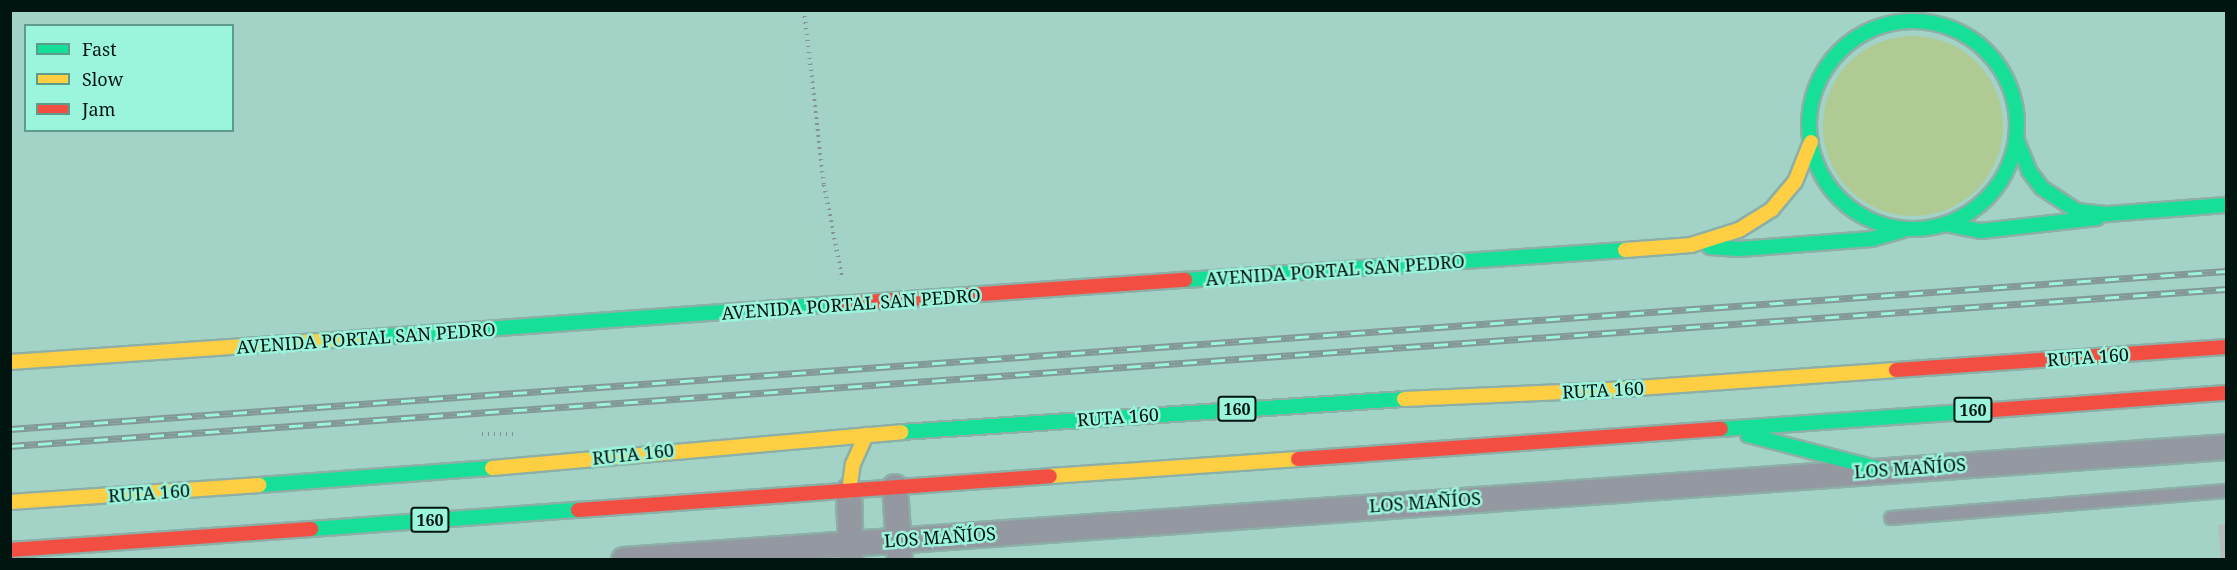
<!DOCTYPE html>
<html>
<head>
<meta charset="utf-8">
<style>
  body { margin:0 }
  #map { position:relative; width:2237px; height:570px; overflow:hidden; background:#a2d3c6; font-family:"Noto Serif",serif }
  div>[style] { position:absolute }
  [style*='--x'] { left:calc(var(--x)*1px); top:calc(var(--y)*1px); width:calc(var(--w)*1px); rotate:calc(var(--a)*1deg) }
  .green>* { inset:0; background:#afcb93 }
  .round { border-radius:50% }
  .building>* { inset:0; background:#b7bbbc }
  .path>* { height:4px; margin-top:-2px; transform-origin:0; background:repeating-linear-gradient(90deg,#859295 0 1.5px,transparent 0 6px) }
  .roads { filter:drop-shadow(2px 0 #8cb0a7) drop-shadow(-2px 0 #8cb0a7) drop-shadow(0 2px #8cb0a7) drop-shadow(0 -2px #8cb0a7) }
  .lane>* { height:12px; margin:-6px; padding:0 6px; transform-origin:6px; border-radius:6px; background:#9498a1 }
  .street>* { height:24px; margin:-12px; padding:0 12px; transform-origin:12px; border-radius:12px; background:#9498a1 }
  .fast>* { height:14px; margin:-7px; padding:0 7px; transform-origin:7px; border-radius:7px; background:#16e098 }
  .fast>.ring { margin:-7px; padding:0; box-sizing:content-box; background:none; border:14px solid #16e098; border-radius:50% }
  .slow>* { height:14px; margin:-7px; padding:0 7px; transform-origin:7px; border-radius:7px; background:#ffcf43 }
  .jam>* { height:14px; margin:-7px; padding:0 7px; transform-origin:7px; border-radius:7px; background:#f24e42 }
  .rail>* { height:7px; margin-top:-3.5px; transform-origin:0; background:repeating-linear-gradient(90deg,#9bf4dc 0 14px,#839998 0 28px); box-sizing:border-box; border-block:2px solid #839998 }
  span { translate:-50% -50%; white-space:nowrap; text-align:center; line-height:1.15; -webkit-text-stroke:5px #9bf4dc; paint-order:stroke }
  .shield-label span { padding:2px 4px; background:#9bf4dc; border:2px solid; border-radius:4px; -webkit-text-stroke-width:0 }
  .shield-label { font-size:16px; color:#00150f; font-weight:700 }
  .street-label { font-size:18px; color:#00150f }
  .frame { position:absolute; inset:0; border:12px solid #00150f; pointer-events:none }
  .legend { position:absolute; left:24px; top:24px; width:210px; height:108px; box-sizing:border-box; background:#9bf4dc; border:2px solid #5d9b8a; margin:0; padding:8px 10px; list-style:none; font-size:18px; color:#00150f }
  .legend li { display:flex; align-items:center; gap:12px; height:30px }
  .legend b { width:30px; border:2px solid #5d9b8a }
</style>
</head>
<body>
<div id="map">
  <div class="green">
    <div class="round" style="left:1823px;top:36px;width:180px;height:180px"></div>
  </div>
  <div class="building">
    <div style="clip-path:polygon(2226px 524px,2226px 560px,2221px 560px,2218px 525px)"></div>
  </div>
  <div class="path">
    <div style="--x:804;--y:10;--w:176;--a:83.5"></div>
    <div style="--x:824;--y:185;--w:94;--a:78.9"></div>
    <div style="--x:482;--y:434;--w:31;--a:0"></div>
  </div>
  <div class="roads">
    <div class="lane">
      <div style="--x:1891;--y:518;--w:336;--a:-4.6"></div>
    </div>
    <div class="street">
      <div style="--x:895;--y:487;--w:73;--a:86.1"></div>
      <div style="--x:849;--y:491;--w:69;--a:88.3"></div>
      <div style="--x:624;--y:560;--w:1606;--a:-4.03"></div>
    </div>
    <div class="fast">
      <div class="ring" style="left:1809px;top:21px;width:194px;height:194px"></div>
      <div style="--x:2016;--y:138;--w:35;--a:68"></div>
      <div style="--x:2029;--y:171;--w:21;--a:53"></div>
      <div style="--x:2042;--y:188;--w:42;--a:33.3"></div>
      <div style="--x:2077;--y:211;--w:31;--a:6"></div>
      <div style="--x:2108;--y:214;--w:118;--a:-4.4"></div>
      <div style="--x:1945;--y:224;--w:37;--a:11"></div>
      <div style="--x:1981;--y:231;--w:117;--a:-6.4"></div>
      <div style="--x:1710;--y:247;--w:29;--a:4"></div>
      <div style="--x:1739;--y:249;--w:133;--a:-4.3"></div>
      <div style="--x:1872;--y:239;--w:32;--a:-16"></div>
      <div style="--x:1185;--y:280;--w:441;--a:-3.9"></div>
      <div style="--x:359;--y:338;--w:480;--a:-4.1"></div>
      <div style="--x:1721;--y:429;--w:273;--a:-4"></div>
      <div style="--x:901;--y:432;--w:504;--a:-3.75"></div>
      <div style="--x:1748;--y:435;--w:139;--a:14.5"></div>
      <div style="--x:259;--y:485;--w:234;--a:-4.2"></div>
      <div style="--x:311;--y:529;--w:268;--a:-4.1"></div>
    </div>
    <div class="slow">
      <div style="--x:1625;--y:250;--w:66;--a:-4.3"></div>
      <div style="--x:1691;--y:245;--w:50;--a:-17.4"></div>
      <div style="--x:1739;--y:230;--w:39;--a:-32"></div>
      <div style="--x:1772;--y:209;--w:35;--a:-50"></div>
      <div style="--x:1795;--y:182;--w:43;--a:-68.2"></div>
      <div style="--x:10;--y:362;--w:350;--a:-3.9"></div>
      <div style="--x:1404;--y:399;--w:205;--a:-2.5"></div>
      <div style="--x:1609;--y:390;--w:288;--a:-4"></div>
      <div style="--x:492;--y:468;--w:411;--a:-5"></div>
      <div style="--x:1050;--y:476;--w:249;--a:-3.9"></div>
      <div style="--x:849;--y:491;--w:27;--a:-82"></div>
      <div style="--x:853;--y:464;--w:32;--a:-66"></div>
      <div style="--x:10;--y:502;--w:250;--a:-3.9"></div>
    </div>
    <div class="jam">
      <div style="--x:838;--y:304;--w:348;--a:-4"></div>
      <div style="--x:1896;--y:370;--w:331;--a:-4"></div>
      <div style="--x:1993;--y:410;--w:234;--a:-4.2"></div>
      <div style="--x:1298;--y:459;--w:424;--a:-4.1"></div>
      <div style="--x:578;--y:510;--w:473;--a:-4.1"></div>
      <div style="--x:10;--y:550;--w:302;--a:-4"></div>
    </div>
  </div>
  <div class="rail">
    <div style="--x:10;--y:429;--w:2222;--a:-4.08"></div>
    <div style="--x:10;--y:446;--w:2222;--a:-4.05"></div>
  </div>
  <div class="shield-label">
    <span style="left:1237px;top:409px">160</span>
    <span style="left:1973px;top:410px">160</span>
    <span style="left:430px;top:520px">160</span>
  </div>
  <div class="street-label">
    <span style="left:1335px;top:270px;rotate:-4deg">AVENIDA PORTAL SAN PEDRO</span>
    <span style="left:851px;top:304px;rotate:-4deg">AVENIDA PORTAL SAN PEDRO</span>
    <span style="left:366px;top:338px;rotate:-4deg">AVENIDA PORTAL SAN PEDRO</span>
    <span style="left:2088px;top:357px;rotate:-4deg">RUTA 160</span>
    <span style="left:1603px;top:390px;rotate:-3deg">RUTA 160</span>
    <span style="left:1118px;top:417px;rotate:-4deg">RUTA 160</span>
    <span style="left:633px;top:454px;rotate:-6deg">RUTA 160</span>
    <span style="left:1910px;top:468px;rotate:-4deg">LOS MAÑÍOS</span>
    <span style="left:149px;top:493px;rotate:-4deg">RUTA 160</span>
    <span style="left:1425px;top:502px;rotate:-4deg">LOS MAÑÍOS</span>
    <span style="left:940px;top:537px;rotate:-4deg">LOS MAÑÍOS</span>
  </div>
  <div class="frame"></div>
  <ul class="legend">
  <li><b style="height:8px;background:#16e098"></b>Fast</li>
  <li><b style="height:8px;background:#ffcf43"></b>Slow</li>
  <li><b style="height:8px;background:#f24e42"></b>Jam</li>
  </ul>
</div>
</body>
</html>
